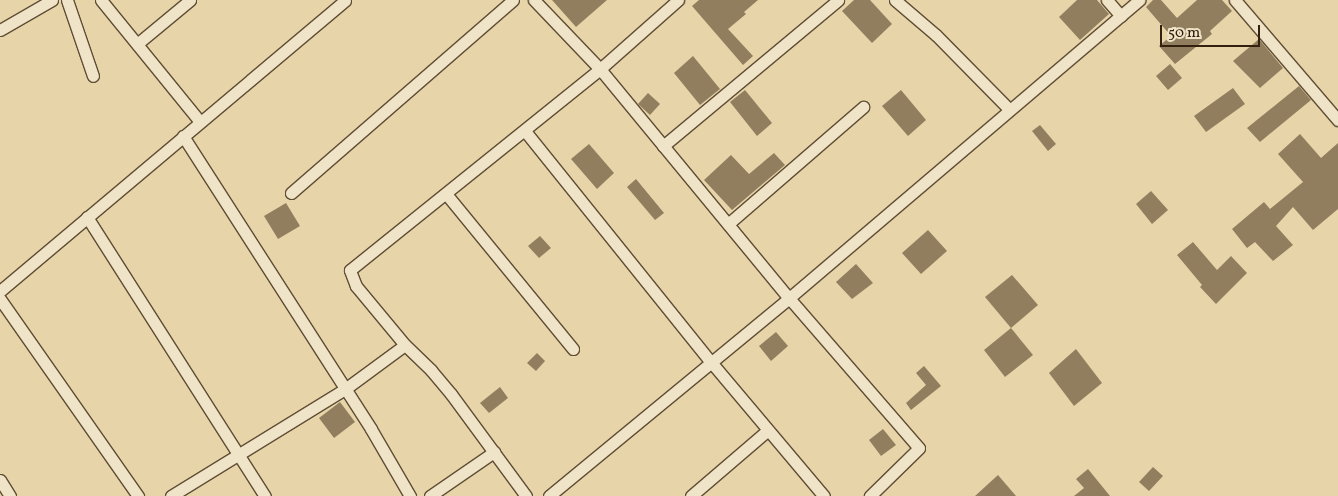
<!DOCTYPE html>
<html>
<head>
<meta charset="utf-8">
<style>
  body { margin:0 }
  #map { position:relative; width:1338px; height:496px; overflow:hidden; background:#e7d5a9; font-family:Vollkorn,serif }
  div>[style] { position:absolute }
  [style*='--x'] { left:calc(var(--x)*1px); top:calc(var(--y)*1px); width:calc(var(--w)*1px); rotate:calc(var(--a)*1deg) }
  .building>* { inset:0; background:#917e5f }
  .roads { filter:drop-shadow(1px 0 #604d35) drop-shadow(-1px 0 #604d35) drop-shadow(0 1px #604d35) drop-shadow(0 -1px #604d35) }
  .street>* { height:11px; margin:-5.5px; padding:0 5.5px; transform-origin:5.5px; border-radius:5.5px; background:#efe4c7 }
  span { translate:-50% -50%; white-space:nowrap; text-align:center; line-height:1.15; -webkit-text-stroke:4px #efe4c7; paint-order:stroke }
  .scale { position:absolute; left:1160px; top:25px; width:100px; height:22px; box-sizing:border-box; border:2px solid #33200e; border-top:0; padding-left:6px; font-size:15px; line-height:18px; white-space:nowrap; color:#33200e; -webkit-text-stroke:4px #efe4c7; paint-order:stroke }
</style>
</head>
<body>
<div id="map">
  <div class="building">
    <div style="clip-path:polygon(552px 0,607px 0,576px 27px)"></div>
    <div style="clip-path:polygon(699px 0,758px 0,744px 12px,746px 14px,728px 29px,753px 56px,743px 65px,692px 6px)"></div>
    <div style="clip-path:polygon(854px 0,870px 0,892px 24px,872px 43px,842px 11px)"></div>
    <div style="clip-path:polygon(1077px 0,1097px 0,1109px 14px,1080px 40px,1059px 17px)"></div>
    <div style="clip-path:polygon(1153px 0,1161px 0,1177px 18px,1197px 0,1222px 0,1232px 11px,1210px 31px,1212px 34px,1175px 64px,1159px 46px,1171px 36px,1146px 7px)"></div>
    <div style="clip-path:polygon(1259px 39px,1283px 68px,1260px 88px,1233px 61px)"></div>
    <div style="clip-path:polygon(693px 56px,720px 89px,700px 105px,674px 73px)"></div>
    <div style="clip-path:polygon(1170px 64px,1182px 78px,1168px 90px,1156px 76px)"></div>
    <div style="clip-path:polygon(1299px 86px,1311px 100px,1260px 142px,1247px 128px)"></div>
    <div style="clip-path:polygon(1233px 88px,1245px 104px,1206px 132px,1194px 116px)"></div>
    <div style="clip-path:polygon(745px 90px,772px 123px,757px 136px,730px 102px)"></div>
    <div style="clip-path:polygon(901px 90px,926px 120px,908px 136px,882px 106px)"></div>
    <div style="clip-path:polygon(648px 93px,660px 104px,650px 115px,638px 104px)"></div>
    <div style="clip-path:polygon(1040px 125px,1056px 144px,1048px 151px,1032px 131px)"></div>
    <div style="clip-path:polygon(1300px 134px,1321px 158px,1338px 143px,1338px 209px,1313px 230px,1293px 207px,1276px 226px,1293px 245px,1273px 261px,1255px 242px,1247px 248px,1232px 229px,1264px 202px,1270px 209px,1303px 182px,1278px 154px)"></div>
    <div style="clip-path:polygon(589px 144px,614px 173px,597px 189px,571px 159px)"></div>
    <div style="clip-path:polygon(774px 153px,785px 165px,732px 210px,704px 180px,731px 155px,749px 174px)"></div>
    <div style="clip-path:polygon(636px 179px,664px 213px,655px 220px,627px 187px)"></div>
    <div style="clip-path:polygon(1151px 191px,1168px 210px,1152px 224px,1136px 204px)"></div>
    <div style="clip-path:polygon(286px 203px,300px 226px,278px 239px,264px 216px)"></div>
    <div style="clip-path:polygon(928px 230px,947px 251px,921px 274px,902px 253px)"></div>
    <div style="clip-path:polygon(540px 236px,551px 248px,539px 258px,528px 246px)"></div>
    <div style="clip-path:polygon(1193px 242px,1217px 270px,1231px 256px,1247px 273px,1216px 304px,1200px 287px,1202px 285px,1177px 255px)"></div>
    <div style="clip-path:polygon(856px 264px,873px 283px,852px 299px,836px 282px)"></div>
    <div style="clip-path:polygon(1012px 275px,1038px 305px,1011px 328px,985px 297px)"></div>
    <div style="clip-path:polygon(1011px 328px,1033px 355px,1005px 377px,984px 350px)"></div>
    <div style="clip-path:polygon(776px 332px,788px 346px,771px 361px,759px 346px)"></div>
    <div style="clip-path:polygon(1076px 349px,1102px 383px,1074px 406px,1049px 373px)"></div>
    <div style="clip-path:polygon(537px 353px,545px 361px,536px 371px,527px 363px)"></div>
    <div style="clip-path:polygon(924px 366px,941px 386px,911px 410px,906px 403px,926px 385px,916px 373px)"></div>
    <div style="clip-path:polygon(500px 387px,508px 398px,489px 413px,480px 403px)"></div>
    <div style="clip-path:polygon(340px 402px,355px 422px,334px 438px,319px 418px)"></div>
    <div style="clip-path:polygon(883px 429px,896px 445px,881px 456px,869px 440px)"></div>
    <div style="clip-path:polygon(1153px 467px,1163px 476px,1149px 491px,1139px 482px)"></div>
    <div style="clip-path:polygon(1088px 469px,1110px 496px,1074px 496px,1084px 488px,1076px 479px)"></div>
    <div style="clip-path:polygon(998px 475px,1016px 496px,975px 496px)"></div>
  </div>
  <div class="roads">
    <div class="street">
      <div style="--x:67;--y:0;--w:80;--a:71.1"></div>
      <div style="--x:101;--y:0;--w:157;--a:50.9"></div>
      <div style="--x:534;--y:0;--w:95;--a:46.3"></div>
      <div style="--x:600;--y:69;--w:297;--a:50.5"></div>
      <div style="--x:789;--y:298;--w:198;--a:49.1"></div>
      <div style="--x:919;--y:448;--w:69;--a:135.6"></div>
      <div style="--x:895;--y:0;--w:54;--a:40.5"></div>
      <div style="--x:936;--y:35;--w:104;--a:45.4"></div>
      <div style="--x:1107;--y:0;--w:21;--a:49"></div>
      <div style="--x:1235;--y:0;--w:158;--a:49.4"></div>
      <div style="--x:0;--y:30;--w:60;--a:-30"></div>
      <div style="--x:137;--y:44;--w:69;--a:-39.7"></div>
      <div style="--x:525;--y:131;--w:297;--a:51.2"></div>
      <div style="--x:711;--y:362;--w:175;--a:49.9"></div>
      <div style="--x:183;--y:136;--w:348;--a:57.3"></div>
      <div style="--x:371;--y:429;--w:78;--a:59.8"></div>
      <div style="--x:663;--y:146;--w:228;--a:-39.8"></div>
      <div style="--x:291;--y:193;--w:294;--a:-41"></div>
      <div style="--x:447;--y:195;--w:199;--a:50.7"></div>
      <div style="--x:87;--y:217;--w:331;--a:57.5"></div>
      <div style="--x:728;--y:224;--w:179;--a:-40.9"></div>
      <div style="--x:0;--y:291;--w:451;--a:-40.1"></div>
      <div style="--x:0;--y:299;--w:241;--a:55"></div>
      <div style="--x:0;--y:480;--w:19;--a:58"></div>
      <div style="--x:171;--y:496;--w:204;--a:-31.6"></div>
      <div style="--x:345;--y:389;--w:74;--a:-36.3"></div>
      <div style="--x:430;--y:496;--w:78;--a:-34.5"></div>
      <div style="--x:526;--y:496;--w:127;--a:-126.3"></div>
      <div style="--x:451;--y:394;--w:31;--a:-130"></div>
      <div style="--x:431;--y:370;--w:36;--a:-136"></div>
      <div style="--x:405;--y:345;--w:77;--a:-129.7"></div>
      <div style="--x:356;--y:286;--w:17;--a:-111"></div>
      <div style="--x:350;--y:270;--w:321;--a:-38.8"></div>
      <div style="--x:600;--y:69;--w:104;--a:-41.5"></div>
      <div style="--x:549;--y:496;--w:311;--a:-39.5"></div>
      <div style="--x:789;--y:298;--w:460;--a:-40.4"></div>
      <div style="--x:691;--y:496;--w:101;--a:-40.6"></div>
    </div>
  </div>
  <div class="scale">50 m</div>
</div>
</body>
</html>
